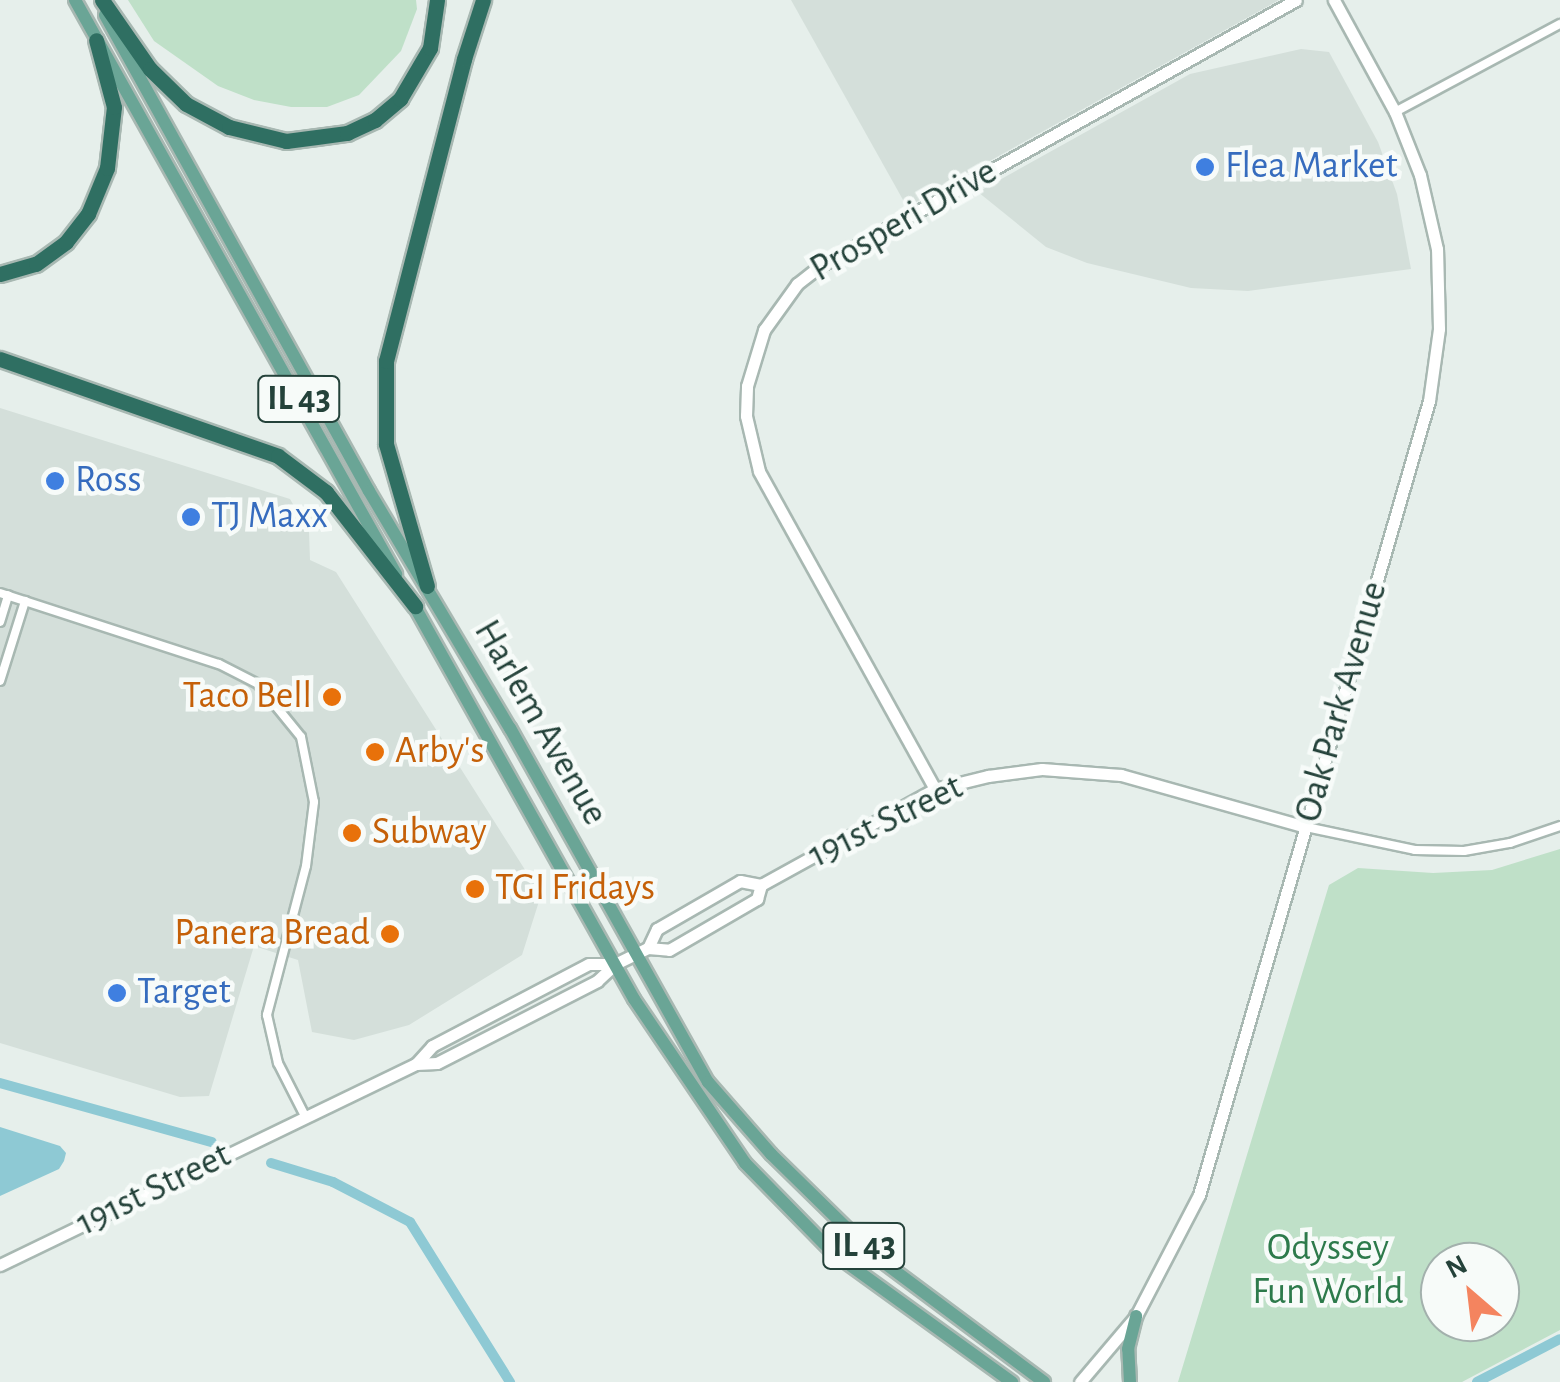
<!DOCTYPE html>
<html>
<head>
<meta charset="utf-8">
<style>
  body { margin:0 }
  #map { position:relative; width:1560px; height:1382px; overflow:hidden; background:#e6efeb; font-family:"Alegreya Sans",sans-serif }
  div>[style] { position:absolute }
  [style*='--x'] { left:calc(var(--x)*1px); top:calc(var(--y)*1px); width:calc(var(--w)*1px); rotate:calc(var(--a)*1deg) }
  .built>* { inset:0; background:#d4dfda }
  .green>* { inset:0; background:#bfe0c8 }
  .water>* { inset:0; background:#8ec9d4 }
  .canal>* { height:10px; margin:-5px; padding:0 5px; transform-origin:5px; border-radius:5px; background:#8ec9d4 }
  .roads { filter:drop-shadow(2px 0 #a8b8b2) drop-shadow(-2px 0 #a8b8b2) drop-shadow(0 2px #a8b8b2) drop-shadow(0 -2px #a8b8b2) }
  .street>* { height:8px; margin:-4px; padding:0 4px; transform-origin:4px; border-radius:4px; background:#fff }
  .secondary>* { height:11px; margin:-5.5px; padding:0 5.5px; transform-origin:5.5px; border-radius:5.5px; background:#fff }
  .primary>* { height:12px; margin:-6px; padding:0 6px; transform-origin:6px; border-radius:6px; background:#6aa596 }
  .highway>* { height:15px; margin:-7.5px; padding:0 7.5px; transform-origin:7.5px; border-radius:7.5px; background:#2f6f62 }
  .dots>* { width:28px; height:28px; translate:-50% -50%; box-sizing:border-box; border:5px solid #f7fbf9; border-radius:50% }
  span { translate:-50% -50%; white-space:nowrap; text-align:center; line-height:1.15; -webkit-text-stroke:9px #f7fbf9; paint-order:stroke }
  .shield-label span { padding:2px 8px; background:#f7fbf9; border:2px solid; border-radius:8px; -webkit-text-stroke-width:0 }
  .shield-label { font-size:35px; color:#24423a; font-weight:700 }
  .shop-label { font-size:38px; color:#366cbe }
  .left { translate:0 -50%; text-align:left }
  .street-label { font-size:38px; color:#24423a }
  .food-label { font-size:38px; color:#c56008 }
  .right { translate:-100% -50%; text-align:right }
  .park-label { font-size:38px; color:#2d7a4b }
  .north { position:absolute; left:1420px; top:1242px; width:100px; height:100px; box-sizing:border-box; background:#f7fbf9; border:2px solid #a3b1ad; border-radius:50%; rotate:332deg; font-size:28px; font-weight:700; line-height:40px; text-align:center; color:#24423a }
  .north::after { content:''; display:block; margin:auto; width:35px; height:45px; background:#f4845f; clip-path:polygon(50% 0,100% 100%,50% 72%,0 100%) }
</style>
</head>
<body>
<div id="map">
  <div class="built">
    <div style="clip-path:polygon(791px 0,1279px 0,907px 207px)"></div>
    <div style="clip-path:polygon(1301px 49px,1329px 52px,1378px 142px,1397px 194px,1411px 269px,1248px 291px,1191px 288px,1087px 263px,1046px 247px,978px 192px,1190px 74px)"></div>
    <div style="clip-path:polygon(0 408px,290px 499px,309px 532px,310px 560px,336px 572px,541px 895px,522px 955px,409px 1025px,354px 1040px,312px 1032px,298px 960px,254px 946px,209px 1096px,180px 1097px,0 1043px)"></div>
  </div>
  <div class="green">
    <div style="clip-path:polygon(128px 0,416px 0,417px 9px,401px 51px,359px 95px,327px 107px,291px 107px,254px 100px,218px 86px,154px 41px)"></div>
    <div style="clip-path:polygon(evenodd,1560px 849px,1560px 1330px,1462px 1382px,1178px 1382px,1329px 885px,1358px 868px,1433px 873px,1492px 870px,1560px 849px,1440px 1262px,1500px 1262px,1500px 1322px,1440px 1322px,1440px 1262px)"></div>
  </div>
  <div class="water">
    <div style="clip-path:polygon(0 1127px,60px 1146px,66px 1153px,64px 1161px,59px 1169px,0 1196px)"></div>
  </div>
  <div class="canal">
    <div style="--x:0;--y:1083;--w:220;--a:15.6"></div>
    <div style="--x:271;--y:1163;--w:65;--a:17"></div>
    <div style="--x:333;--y:1182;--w:87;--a:27.5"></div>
    <div style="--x:410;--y:1222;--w:189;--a:58"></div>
    <div style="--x:1477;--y:1382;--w:93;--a:-27.4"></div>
  </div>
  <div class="roads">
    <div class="street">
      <div style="--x:1395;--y:112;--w:187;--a:-28.1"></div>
      <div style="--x:0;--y:593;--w:230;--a:18"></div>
      <div style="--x:219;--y:664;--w:44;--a:27.1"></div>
      <div style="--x:258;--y:684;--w:68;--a:50.9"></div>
      <div style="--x:301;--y:737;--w:66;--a:78.7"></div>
      <div style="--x:314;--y:802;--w:64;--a:97.1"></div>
      <div style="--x:306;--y:866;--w:154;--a:104.7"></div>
      <div style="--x:267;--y:1015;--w:49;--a:77.1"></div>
      <div style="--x:278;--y:1063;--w:62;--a:63"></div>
      <div style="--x:0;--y:622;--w:28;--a:-73"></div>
      <div style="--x:0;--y:681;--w:84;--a:-72.6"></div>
      <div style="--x:1306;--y:827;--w:111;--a:11.9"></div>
      <div style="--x:1415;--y:850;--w:49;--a:1.2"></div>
      <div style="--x:1464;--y:851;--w:47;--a:-9.9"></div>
      <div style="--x:1510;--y:843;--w:53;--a:-18.8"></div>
    </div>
    <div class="secondary">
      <div style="--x:935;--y:789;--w:363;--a:-119"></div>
      <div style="--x:759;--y:471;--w:57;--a:-103.3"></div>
      <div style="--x:746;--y:416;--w:30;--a:-88"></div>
      <div style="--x:747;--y:386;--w:59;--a:-73.1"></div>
      <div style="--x:764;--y:330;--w:57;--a:-54.3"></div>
      <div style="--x:797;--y:284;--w:29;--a:-38"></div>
      <div style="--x:820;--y:266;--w:545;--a:-29.2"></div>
      <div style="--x:648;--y:948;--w:21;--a:-65"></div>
      <div style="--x:657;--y:929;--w:96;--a:-30"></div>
      <div style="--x:740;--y:881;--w:21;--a:11"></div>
      <div style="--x:761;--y:885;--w:199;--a:-28.9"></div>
      <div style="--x:935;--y:789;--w:55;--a:-13.8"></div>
      <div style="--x:988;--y:776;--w:54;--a:-7.4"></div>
      <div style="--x:1042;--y:769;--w:79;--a:4.3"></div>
      <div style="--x:1121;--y:775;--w:192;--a:15.7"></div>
      <div style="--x:416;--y:1064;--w:21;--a:-3"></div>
      <div style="--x:437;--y:1063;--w:180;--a:-27.1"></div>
      <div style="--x:597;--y:981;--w:25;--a:-43"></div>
      <div style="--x:615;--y:964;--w:37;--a:-26"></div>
      <div style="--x:648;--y:948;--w:21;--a:5"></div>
      <div style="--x:669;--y:950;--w:102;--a:-30.1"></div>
      <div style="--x:757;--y:899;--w:15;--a:-74"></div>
      <div style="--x:0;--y:1265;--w:462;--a:-25.8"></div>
      <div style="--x:416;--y:1064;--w:24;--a:-48"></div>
      <div style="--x:432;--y:1046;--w:177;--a:-27.6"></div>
      <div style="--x:589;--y:964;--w:26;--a:0"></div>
      <div style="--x:1080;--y:1382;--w:87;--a:-49.7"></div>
      <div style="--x:1136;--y:1316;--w:136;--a:-62.5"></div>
      <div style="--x:1199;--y:1195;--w:827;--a:-73.85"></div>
      <div style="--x:1429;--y:401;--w:73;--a:-82.1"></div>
      <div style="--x:1439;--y:329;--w:80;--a:-91.4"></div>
      <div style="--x:1437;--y:249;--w:76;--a:-102.9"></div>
      <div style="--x:1420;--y:175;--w:68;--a:-111.6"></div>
      <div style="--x:1395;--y:112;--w:128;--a:-118.6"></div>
    </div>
    <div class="primary">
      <div style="--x:75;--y:0;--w:658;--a:60.78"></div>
      <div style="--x:105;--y:15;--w:544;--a:60.99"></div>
      <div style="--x:369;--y:491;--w:276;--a:59.3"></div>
      <div style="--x:510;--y:728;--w:406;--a:60.8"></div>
      <div style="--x:708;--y:1082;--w:96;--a:48.8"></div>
      <div style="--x:771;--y:1154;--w:146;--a:44.4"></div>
      <div style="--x:875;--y:1256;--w:211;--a:36.7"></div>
      <div style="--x:411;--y:600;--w:457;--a:60.8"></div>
      <div style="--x:634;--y:999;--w:198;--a:55.9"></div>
      <div style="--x:745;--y:1163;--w:126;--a:45.6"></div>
      <div style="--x:833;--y:1253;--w:221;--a:35.8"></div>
      <div style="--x:1130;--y:1382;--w:33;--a:-93"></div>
      <div style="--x:1128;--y:1349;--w:34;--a:-76"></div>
    </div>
    <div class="highway">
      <div style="--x:102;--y:0;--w:84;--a:55.2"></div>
      <div style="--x:150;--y:69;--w:50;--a:44.2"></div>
      <div style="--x:186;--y:104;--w:49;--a:28.1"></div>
      <div style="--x:229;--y:127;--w:59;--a:13.8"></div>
      <div style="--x:286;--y:141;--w:62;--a:-7.5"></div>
      <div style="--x:347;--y:133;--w:31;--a:-25"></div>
      <div style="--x:375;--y:120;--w:33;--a:-40"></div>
      <div style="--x:400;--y:99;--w:59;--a:-59.5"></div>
      <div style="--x:430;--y:48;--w:49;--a:-81.7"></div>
      <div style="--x:0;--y:274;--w:37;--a:-16"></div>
      <div style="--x:36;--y:264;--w:37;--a:-36"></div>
      <div style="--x:66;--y:242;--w:36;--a:-52"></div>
      <div style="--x:88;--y:214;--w:50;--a:-67.6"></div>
      <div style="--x:107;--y:168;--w:61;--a:-83.5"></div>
      <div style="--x:114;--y:107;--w:69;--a:-105"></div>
      <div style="--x:0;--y:359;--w:294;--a:19.2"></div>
      <div style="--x:278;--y:456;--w:60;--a:36.9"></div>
      <div style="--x:326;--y:492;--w:145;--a:52"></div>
      <div style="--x:427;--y:586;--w:148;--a:-106.1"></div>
      <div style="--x:386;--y:444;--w:83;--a:-90"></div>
      <div style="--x:386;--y:361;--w:312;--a:-75.5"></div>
      <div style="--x:464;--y:59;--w:62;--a:-72.1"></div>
    </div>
  </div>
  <div class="dots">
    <div style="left:1205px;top:167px;background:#3f7fe0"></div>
    <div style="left:55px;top:481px;background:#3f7fe0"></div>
    <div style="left:191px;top:517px;background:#3f7fe0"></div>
    <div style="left:332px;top:697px;background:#e8710a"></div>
    <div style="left:375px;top:752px;background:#e8710a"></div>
    <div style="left:352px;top:833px;background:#e8710a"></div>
    <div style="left:475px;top:889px;background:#e8710a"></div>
    <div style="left:390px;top:934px;background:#e8710a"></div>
    <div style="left:117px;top:993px;background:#3f7fe0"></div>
  </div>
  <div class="shield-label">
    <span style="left:299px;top:399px">IL 43</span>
    <span style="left:864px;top:1246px">IL 43</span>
  </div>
  <div class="shop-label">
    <span class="left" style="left:1225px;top:167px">Flea Market</span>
    <span class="left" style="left:75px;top:481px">Ross</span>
    <span class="left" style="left:211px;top:517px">TJ Maxx</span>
    <span class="left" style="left:137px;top:993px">Target</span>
  </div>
  <div class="street-label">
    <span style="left:904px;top:221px;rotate:-30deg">Prosperi Drive</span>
    <span style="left:1342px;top:702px;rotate:-74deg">Oak Park Avenue</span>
    <span style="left:540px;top:723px;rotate:60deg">Harlem Avenue</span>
    <span style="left:886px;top:822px;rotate:-26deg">191st Street</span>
    <span style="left:154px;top:1190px;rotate:-26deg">191st Street</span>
  </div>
  <div class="food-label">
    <span class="right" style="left:312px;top:697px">Taco Bell</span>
    <span class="left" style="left:395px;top:752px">Arby's</span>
    <span class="left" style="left:372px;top:833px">Subway</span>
    <span class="left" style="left:495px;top:889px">TGI Fridays</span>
    <span class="right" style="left:370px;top:934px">Panera Bread</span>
  </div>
  <div class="park-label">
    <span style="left:1328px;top:1271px">Odyssey<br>Fun World</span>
  </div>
  <div class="north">N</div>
</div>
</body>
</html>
